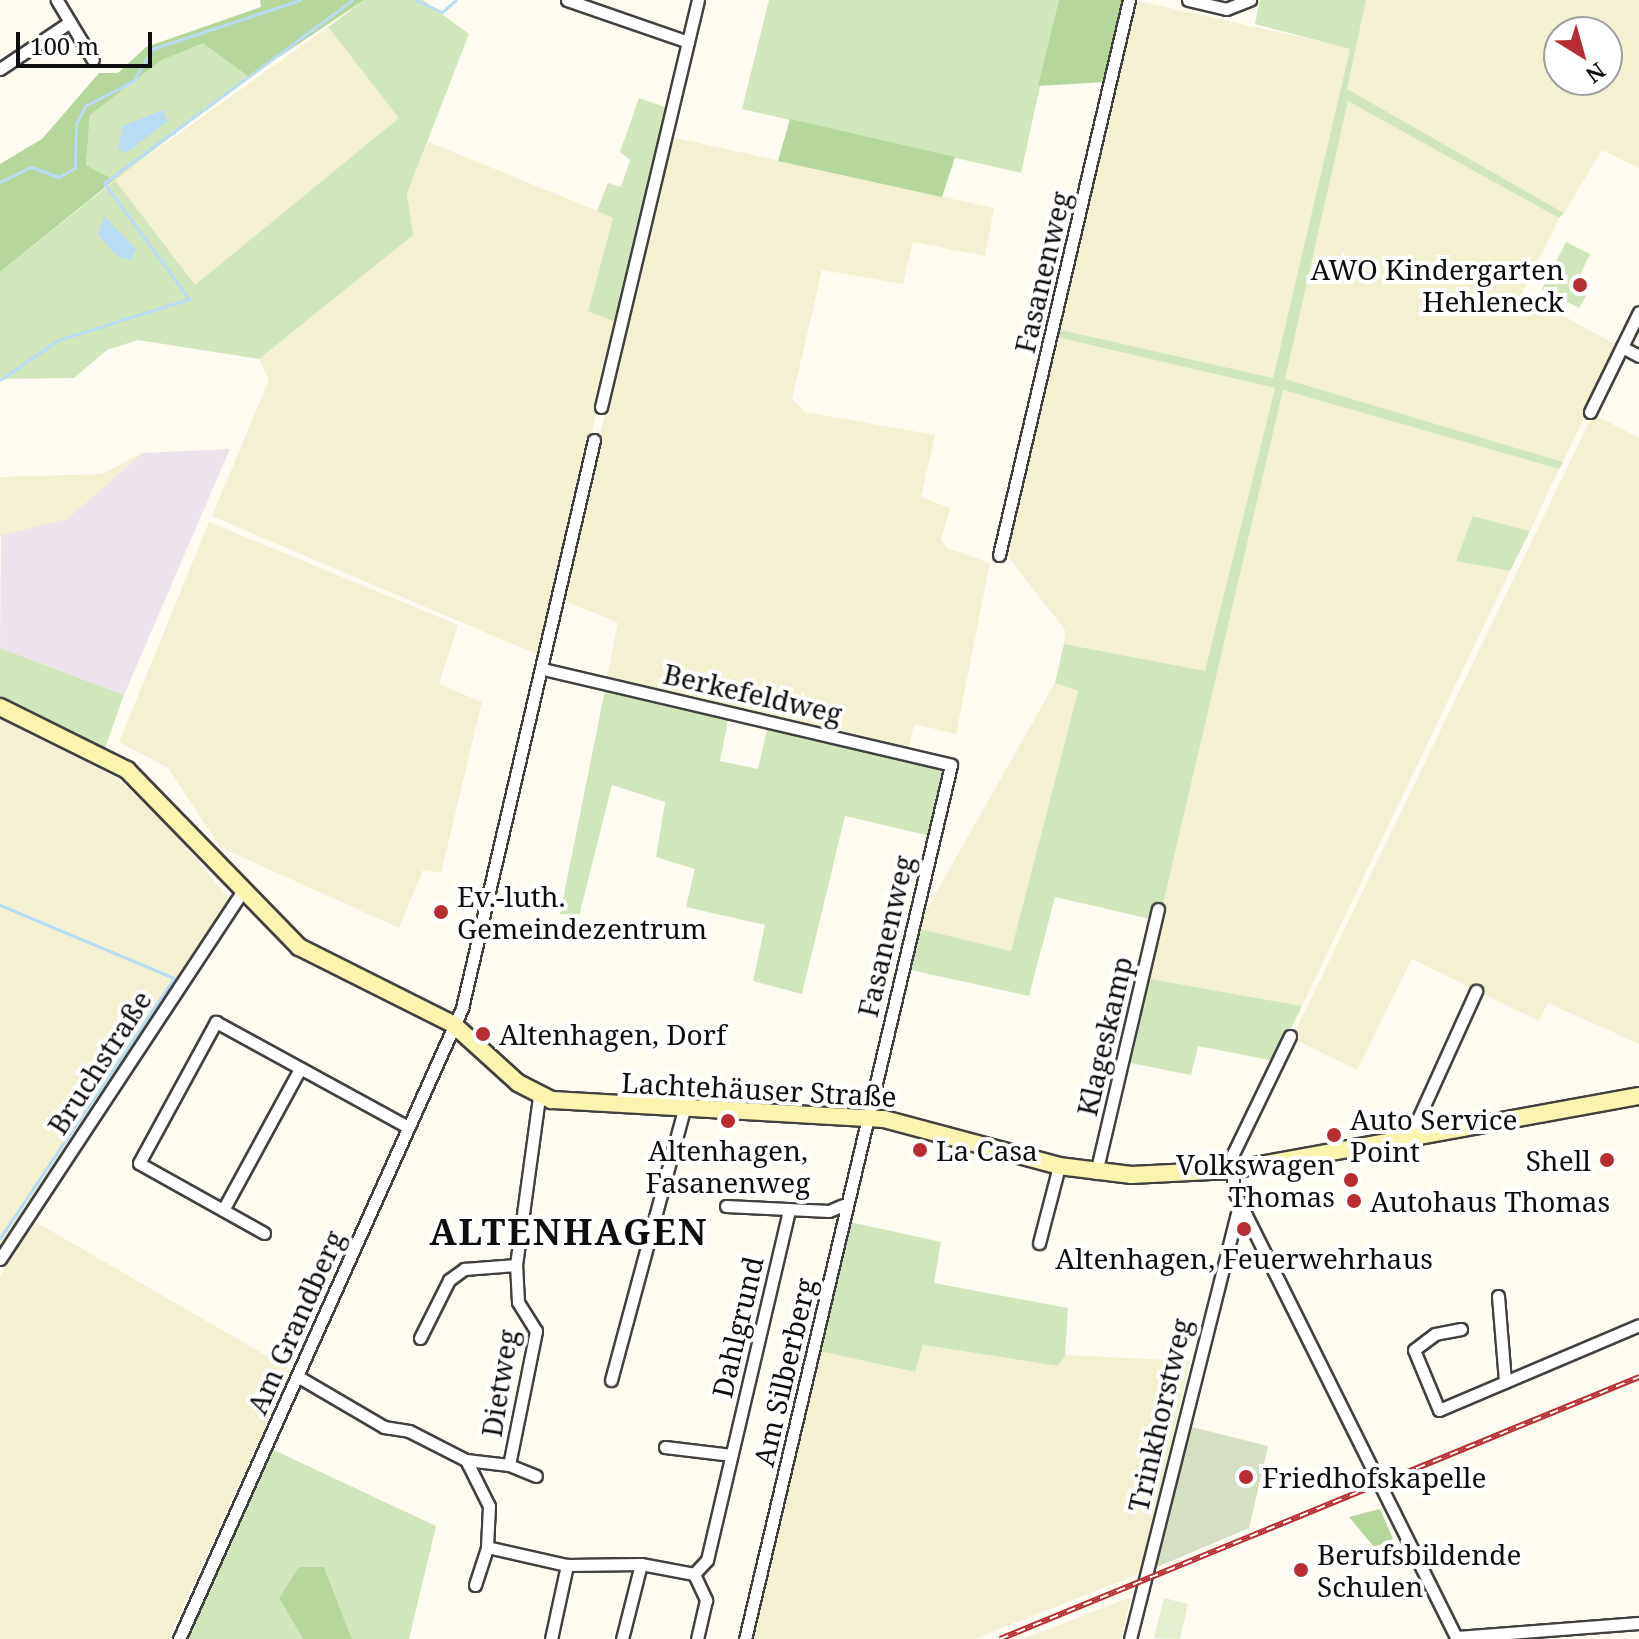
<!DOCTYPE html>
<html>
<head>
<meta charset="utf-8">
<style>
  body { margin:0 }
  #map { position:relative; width:1639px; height:1639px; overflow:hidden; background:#fefcf0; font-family:"Noto Serif",serif }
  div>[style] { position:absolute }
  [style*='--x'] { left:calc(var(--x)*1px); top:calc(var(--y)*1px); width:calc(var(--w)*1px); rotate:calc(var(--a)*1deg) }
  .industrial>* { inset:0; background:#ece3ec }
  .farmland>* { inset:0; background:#f3f1d1 }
  .green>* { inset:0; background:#d1e7bb }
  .forest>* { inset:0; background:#b5d79b }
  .cemetery>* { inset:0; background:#d5e0c2 }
  .pitch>* { inset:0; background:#e3efcd }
  .water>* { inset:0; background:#b8dcf3 }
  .stream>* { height:3px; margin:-1.5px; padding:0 1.5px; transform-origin:1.5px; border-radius:1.5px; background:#b8dcf3 }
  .roads { filter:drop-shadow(2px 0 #414141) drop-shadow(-2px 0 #414141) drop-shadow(0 2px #414141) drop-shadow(0 -2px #414141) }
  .street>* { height:11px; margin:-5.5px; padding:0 5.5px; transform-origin:5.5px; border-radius:5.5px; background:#fff }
  .secondary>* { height:16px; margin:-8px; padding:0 8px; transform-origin:8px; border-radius:8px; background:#fbf4af }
  .rail>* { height:6px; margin-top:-3px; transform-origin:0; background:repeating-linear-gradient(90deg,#fff 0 9px,#b82d31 0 18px); box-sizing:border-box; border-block:2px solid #b82d31 }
  .dots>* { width:22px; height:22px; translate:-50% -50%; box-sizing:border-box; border:4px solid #fff; border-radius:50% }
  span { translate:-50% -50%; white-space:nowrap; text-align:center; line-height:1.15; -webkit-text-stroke:8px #fff; paint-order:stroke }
  .poi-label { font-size:28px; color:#0e0e0e }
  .right { translate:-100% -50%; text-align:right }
  .left { translate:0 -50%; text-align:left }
  .street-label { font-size:28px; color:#0e0e0e }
  .district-label { font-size:36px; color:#0e0e0e; font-weight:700; letter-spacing:2px }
  .north { position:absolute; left:1543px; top:16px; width:80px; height:80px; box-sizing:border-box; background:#fff; border:2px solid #9f9f9f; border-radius:50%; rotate:143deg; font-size:22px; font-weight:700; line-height:32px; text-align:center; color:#0e0e0e }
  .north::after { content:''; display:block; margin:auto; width:28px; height:36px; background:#b82d31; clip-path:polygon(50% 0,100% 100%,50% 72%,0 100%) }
  .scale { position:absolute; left:16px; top:32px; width:136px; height:36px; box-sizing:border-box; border:4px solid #0e0e0e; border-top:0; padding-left:10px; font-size:24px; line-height:28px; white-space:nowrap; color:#0e0e0e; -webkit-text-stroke:6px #fff; paint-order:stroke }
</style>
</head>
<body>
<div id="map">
  <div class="industrial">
    <div style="clip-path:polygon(230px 449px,124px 695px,0 648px,1px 533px,67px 519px,142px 453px)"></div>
  </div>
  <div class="farmland">
    <div style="clip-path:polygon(1134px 0,1350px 48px,1273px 378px,1057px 329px)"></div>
    <div style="clip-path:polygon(evenodd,1366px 0,1639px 0,1639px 168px,1602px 150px,1564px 213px,1346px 89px,1366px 0,1559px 32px,1607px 32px,1607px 80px,1559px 80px,1559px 32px)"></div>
    <div style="clip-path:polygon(328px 27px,400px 118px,195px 285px,114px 180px)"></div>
    <div style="clip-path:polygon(1348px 100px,1559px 218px,1522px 293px,1618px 346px,1563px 462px,1284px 379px)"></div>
    <div style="clip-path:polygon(671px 137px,994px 208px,985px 256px,913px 242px,903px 284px,822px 270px,792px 399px,805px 412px,935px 435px,921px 497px,950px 508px,941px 540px,947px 548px,990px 563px,956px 734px,914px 724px,908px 752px,607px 677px,618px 623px,561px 599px)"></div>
    <div style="clip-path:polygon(428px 142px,613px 217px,588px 310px,616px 322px,543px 657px,212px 516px,269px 380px,259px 359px,412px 235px,407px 194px)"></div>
    <div style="clip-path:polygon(1056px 337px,1275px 388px,1205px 672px,1064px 644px,1065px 630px,1005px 553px)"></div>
    <div style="clip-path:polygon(1283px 390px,1559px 469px,1530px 531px,1474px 516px,1456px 561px,1510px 571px,1302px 1006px,1145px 978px)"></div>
    <div style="clip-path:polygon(1593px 414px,1639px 438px,1639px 1044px,1548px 1003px,1539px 1021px,1412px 959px,1357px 1070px,1292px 1038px)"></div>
    <div style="clip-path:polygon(142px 453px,67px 519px,0 536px,0 477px,102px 474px)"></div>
    <div style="clip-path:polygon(209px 522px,458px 625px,439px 684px,482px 702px,441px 873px,423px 870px,399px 928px,220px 847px,168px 768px,119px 742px)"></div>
    <div style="clip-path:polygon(1055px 683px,1078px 691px,1011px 951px,916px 928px)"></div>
    <div style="clip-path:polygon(0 719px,105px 769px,158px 813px,229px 899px,0 1249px)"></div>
    <div style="clip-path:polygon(34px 1221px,291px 1370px,168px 1639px,0 1639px,0 1276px)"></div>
    <div style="clip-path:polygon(922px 1345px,1058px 1366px,1065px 1355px,1190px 1361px,1141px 1573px,974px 1639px,749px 1639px,819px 1351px,914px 1372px)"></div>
    <div style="clip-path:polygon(1131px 1597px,1121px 1639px,1023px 1639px)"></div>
  </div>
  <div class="green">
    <div style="clip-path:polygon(364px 0,423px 0,469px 34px,407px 194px,413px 235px,259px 359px,138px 340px,107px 350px,74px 378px,0 379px,0 272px,114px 181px,86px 165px,90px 115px,162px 60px,203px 42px,249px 77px,115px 180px,195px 285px,399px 118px,328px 27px)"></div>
    <div style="clip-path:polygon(769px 0,1059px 0,1021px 173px,742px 109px)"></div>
    <div style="clip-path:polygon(1260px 0,1366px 0,1347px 89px,1564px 213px,1559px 218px,1348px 101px,1285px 379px,1563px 462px,1559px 469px,1283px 390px,1159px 921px,1055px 897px,1029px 996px,906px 969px,916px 928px,1011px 951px,1078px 691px,1055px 683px,1064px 644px,1205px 671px,1275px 388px,1056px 337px,1057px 329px,1273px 378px,1350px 49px,1255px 24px)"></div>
    <div style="clip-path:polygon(639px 98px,670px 109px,616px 322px,588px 311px,613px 218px,597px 211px,608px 183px,621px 187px,630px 160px,620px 152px)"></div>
    <div style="clip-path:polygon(1566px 242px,1590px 254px,1573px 289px,1586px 296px,1579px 308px,1542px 289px)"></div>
    <div style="clip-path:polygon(1473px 516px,1530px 531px,1510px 571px,1456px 561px)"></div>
    <div style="clip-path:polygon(0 648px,124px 695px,105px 748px,0 700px)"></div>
    <div style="clip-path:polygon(606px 685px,729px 715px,720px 761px,758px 769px,768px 724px,946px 768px,930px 836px,845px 816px,802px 994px,753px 981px,765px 925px,686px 907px,695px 869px,656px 857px,665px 802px,612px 785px,579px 916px,560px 914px)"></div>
    <div style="clip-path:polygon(1145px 978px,1302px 1006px,1275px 1061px,1198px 1046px,1191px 1075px,1126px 1062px)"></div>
    <div style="clip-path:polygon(850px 1222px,941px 1242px,934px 1283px,1068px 1308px,1065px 1355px,1058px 1366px,923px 1345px,915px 1372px,819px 1351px)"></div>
    <div style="clip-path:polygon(261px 1444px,436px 1526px,409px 1639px,352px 1639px,324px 1567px,300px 1567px,279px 1598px,303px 1639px,185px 1639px)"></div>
  </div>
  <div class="forest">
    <div style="clip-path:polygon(260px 0,364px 0,249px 77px,203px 43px,162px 60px,90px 115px,86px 165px,114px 180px,0 272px,0 164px,42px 139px,99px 73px,118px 73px,146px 47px,261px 7px)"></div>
    <div style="clip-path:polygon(1059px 0,1126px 0,1105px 82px,1038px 86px)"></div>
    <div style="clip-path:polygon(790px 119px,955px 157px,942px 197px,778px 161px)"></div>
    <div style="clip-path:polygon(1380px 1509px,1393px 1539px,1374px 1547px,1349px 1517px)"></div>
    <div style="clip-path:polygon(299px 1567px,324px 1567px,352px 1639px,303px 1639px,279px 1598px)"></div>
  </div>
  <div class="cemetery">
    <div style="clip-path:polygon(1188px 1426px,1268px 1446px,1249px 1528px,1155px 1568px)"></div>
  </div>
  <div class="pitch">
    <div style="clip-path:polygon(1164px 1598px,1188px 1604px,1180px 1639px,1154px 1638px)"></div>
  </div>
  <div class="water">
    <div style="clip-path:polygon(163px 110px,168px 121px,126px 153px,118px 149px,122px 126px)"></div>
    <div style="clip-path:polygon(104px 216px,136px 249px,130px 260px,115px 255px,98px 234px)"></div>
  </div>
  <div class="stream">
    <div style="--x:416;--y:0;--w:29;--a:25"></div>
    <div style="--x:442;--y:12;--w:18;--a:-41"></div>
    <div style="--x:0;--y:182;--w:34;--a:-26"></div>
    <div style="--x:31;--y:167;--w:30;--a:20"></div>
    <div style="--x:59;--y:177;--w:18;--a:-29"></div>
    <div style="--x:75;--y:168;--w:44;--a:-88.7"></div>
    <div style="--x:76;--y:124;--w:20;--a:-63"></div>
    <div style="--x:85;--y:106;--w:54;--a:-27.5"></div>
    <div style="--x:133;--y:81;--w:37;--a:-59"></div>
    <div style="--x:152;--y:49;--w:156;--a:-18.3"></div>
    <div style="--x:0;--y:380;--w:70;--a:-34.6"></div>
    <div style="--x:58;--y:340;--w:137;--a:-17.4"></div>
    <div style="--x:189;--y:299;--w:144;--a:-126.2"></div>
    <div style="--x:104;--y:183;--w:308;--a:-36.4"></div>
    <div style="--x:0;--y:905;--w:189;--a:22.8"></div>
    <div style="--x:174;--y:978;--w:313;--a:123.8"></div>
  </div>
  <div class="roads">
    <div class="street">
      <div style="--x:567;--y:0;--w:128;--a:19.1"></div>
      <div style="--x:1188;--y:0;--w:39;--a:13"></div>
      <div style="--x:1226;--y:9;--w:26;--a:-21"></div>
      <div style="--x:70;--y:22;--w:44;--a:58.8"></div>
      <div style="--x:0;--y:69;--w:84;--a:-33.9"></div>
      <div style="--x:70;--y:22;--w:26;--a:-121"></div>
      <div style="--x:1622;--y:347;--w:19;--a:28"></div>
      <div style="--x:601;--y:407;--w:418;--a:-76.6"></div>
      <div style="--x:1590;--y:412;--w:111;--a:-63.9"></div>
      <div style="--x:999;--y:555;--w:570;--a:-76.82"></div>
      <div style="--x:543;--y:669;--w:419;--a:13.2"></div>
      <div style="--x:951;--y:765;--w:898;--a:103.26"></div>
      <div style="--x:1290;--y:1036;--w:131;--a:115.8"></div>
      <div style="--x:1233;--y:1154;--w:35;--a:90"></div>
      <div style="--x:1233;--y:1189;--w:500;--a:63.54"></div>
      <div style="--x:1408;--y:1141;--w:165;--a:-65.6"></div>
      <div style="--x:1096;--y:1173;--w:271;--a:-76.8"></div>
      <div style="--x:726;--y:1206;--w:103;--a:2.8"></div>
      <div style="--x:829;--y:1211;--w:15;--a:-23"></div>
      <div style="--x:223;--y:1210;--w:161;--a:-61.4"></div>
      <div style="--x:264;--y:1233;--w:143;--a:-150.8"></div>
      <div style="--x:139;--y:1163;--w:161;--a:-61.4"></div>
      <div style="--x:216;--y:1022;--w:219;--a:28.7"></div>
      <div style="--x:1039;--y:1243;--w:80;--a:-75.4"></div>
      <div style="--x:0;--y:1259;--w:438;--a:-56.6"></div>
      <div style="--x:1498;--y:1296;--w:86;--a:85.3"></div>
      <div style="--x:1461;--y:1329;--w:26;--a:169"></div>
      <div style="--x:1435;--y:1334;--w:26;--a:143"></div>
      <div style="--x:1414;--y:1350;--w:65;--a:67.4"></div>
      <div style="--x:1439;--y:1410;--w:217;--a:-23"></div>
      <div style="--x:420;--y:1338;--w:65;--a:-63.4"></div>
      <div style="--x:449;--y:1280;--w:19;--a:-36"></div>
      <div style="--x:464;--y:1269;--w:52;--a:-4.4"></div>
      <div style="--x:297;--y:1376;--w:101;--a:30.4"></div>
      <div style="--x:384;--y:1427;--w:25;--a:9"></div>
      <div style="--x:409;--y:1431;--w:64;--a:27"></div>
      <div style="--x:466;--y:1460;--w:51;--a:63.4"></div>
      <div style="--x:489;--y:1506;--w:41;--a:92.8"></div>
      <div style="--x:487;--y:1547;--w:82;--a:12.7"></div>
      <div style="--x:567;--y:1565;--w:74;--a:-0.8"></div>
      <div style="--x:641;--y:1564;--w:54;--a:10.7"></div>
      <div style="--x:611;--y:1380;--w:280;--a:-74.9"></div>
      <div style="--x:665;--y:1447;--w:67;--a:6.8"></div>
      <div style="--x:466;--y:1460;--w:43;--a:6.6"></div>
      <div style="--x:509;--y:1465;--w:137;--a:-78.6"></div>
      <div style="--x:536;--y:1331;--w:34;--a:-122"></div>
      <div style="--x:518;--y:1302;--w:37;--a:-93"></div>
      <div style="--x:516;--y:1265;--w:171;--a:-82.2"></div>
      <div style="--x:509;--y:1465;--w:29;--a:22"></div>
      <div style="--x:694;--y:1574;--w:19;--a:-47"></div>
      <div style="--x:707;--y:1560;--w:359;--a:-76.8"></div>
      <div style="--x:694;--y:1574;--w:29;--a:65"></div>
      <div style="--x:706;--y:1600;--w:40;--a:103"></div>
      <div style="--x:475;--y:1585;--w:40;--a:-72"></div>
      <div style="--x:1456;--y:1637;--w:184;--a:-4.4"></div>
      <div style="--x:179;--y:1639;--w:692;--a:-65.84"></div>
      <div style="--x:462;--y:1008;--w:583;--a:-76.92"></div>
      <div style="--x:551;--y:1639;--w:76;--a:-77.8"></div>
      <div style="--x:622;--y:1639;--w:77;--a:-75.8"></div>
      <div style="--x:1130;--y:1639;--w:447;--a:-75.9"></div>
    </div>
    <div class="secondary">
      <div style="--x:0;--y:707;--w:142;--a:26.4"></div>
      <div style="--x:127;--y:770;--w:247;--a:45.8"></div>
      <div style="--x:299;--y:947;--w:172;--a:26.6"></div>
      <div style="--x:453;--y:1024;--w:88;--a:42.2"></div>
      <div style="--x:518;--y:1083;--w:38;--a:27"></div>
      <div style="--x:552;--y:1100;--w:333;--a:3.3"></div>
      <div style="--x:884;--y:1119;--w:181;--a:15"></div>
      <div style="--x:1059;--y:1166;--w:73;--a:7.1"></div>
      <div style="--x:1131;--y:1175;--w:101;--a:-2.8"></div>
      <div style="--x:1232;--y:1170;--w:414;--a:-10.3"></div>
    </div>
  </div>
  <div class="rail">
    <div style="--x:1000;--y:1639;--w:691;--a:-22.29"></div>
  </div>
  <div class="dots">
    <div style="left:1580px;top:285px;background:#b82d31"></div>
    <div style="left:441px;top:912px;background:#b82d31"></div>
    <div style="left:483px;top:1034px;background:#b82d31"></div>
    <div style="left:728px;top:1121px;background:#b82d31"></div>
    <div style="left:1334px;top:1135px;background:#b82d31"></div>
    <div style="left:920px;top:1150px;background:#b82d31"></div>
    <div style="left:1607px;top:1160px;background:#b82d31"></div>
    <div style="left:1351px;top:1180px;background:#b82d31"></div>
    <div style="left:1354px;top:1201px;background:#b82d31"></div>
    <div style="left:1244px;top:1229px;background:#b82d31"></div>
    <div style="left:1246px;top:1477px;background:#b82d31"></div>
    <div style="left:1301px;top:1570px;background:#b82d31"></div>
  </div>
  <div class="poi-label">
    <span class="right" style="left:1564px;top:285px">AWO Kindergarten<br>Hehleneck</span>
    <span class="left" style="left:457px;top:912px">Ev.-luth.<br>Gemeindezentrum</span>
    <span class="left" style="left:499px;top:1034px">Altenhagen, Dorf</span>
    <span class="left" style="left:1350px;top:1135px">Auto Service<br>Point</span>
    <span style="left:728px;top:1166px">Altenhagen,<br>Fasanenweg</span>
    <span class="left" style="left:936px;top:1150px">La Casa</span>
    <span class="right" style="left:1591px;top:1160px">Shell</span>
    <span class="right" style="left:1335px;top:1180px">Volkswagen<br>Thomas</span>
    <span class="left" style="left:1370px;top:1201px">Autohaus Thomas</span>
    <span style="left:1244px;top:1258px">Altenhagen, Feuerwehrhaus</span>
    <span class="left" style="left:1262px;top:1477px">Friedhofskapelle</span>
    <span class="left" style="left:1317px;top:1570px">Berufsbildende<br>Schulen</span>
  </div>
  <div class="street-label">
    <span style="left:1042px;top:272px;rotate:-77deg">Fasanenweg</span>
    <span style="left:753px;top:693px;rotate:13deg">Berkefeldweg</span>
    <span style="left:885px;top:936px;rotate:-77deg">Fasanenweg</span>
    <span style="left:1104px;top:1036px;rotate:-77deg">Klageskamp</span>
    <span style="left:99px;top:1062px;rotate:-57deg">Bruchstraße</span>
    <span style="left:759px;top:1089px;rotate:3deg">Lachtehäuser Straße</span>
    <span style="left:295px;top:1322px;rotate:-66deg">Am Grandberg</span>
    <span style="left:737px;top:1327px;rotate:-77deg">Dahlgrund</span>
    <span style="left:784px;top:1372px;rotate:-77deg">Am Silberberg</span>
    <span style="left:499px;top:1383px;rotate:-81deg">Dietweg</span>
    <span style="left:1159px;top:1415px;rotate:-77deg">Trinkhorstweg</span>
  </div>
  <div class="district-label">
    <span style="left:569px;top:1232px">ALTENHAGEN</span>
  </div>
  <div class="north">N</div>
  <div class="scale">100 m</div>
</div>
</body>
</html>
